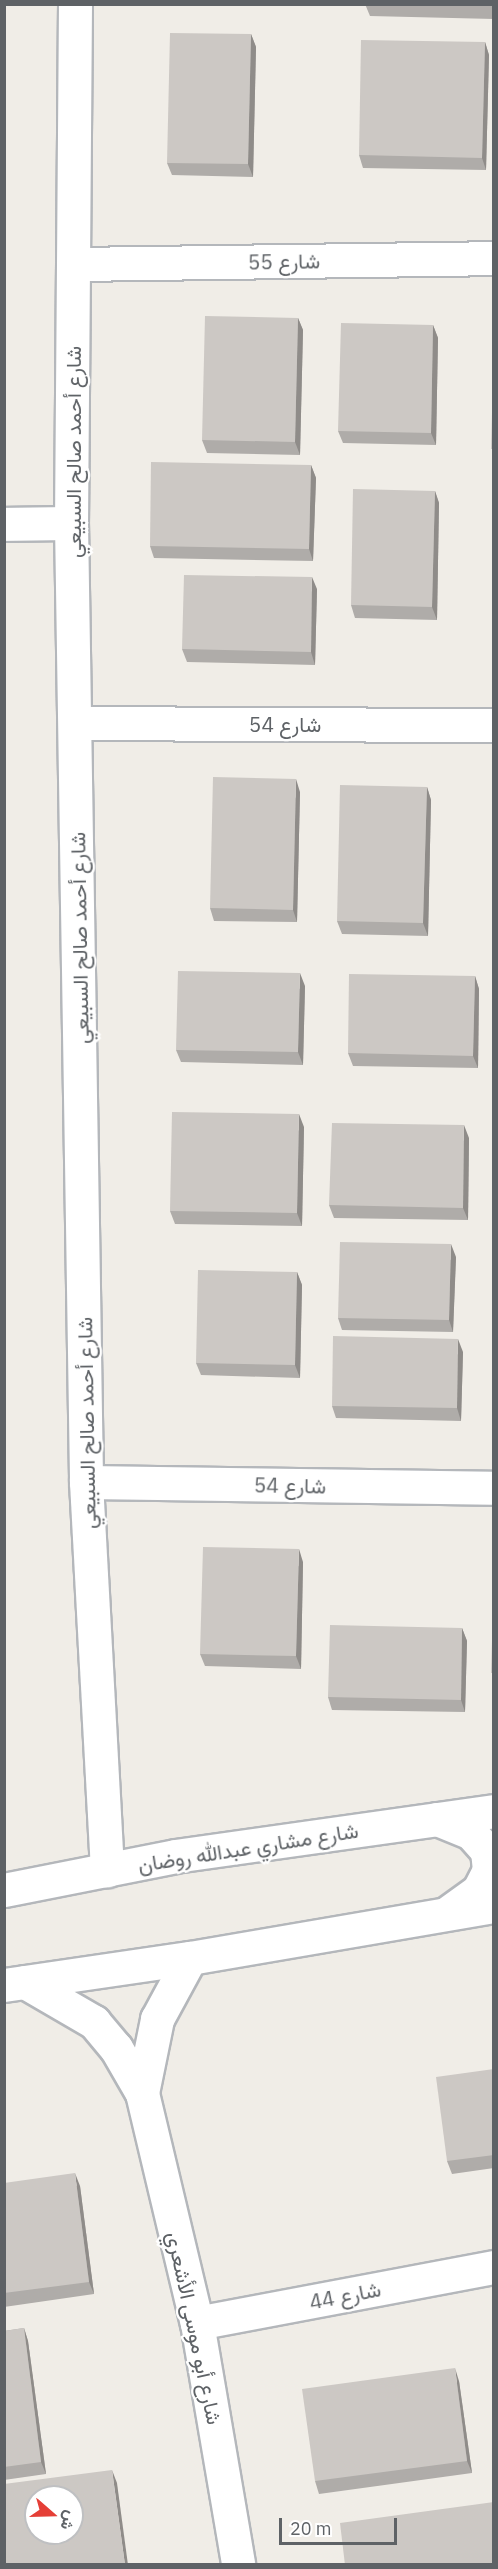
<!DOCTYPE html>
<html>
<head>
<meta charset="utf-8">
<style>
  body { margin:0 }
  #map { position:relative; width:498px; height:2569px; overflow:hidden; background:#f0ede7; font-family:"IBM Plex Sans",Vazirmatn,sans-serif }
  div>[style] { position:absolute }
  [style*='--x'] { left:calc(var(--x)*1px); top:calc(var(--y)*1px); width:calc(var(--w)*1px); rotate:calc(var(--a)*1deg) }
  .roads { filter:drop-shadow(2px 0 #b4b7bb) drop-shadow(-2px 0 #b4b7bb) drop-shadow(0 2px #b4b7bb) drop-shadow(0 -2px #b4b7bb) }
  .street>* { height:33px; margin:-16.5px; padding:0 16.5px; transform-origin:16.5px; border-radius:16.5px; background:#fff }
  .secondary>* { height:33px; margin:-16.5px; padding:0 16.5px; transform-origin:16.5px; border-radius:16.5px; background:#fff }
  .wall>* { inset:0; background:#afaca9 }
  .shaded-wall>* { inset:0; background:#8f8c89 }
  .building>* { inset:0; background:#ccc8c4 }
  span { translate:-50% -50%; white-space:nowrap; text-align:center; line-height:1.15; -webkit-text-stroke:4.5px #fff; paint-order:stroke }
  .street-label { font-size:21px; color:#5e6266 }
  .frame { position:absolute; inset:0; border:6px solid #5e6266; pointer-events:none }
  .north { position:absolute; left:24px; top:2485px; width:60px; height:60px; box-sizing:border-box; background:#fff; border:2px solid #bfc0c2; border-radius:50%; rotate:110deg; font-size:16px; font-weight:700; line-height:24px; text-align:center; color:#5e6266 }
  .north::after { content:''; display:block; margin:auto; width:21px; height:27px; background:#e53f37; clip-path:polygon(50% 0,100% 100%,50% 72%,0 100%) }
  .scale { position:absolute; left:279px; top:2518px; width:118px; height:27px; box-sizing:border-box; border:3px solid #5e6266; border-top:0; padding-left:8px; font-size:18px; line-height:21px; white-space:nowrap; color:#5e6266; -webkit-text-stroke:4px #fff; paint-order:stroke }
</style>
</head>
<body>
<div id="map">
  <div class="roads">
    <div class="street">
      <div style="--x:75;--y:4;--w:519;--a:90.44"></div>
      <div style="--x:71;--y:523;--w:959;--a:89.1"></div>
      <div style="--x:86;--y:1482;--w:389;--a:86.9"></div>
      <div style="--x:75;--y:264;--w:419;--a:-0.8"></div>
      <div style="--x:4;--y:524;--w:67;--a:-0.9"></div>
      <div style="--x:77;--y:723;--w:417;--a:0.3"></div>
      <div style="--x:86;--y:1482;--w:408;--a:0.8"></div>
      <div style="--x:25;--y:1982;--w:80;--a:30.1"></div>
      <div style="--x:94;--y:2022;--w:34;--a:50"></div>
      <div style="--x:116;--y:2048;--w:52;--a:60"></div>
      <div style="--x:142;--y:2093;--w:236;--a:76.6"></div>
      <div style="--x:197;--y:2323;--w:244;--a:80.3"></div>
      <div style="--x:142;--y:2093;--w:76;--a:-78.5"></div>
      <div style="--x:157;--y:2019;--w:69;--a:-61.6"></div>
      <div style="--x:197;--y:2323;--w:302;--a:-10.7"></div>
    </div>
    <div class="secondary">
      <div style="--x:437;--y:1819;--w:37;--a:22"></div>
      <div style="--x:471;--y:1833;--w:24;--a:48"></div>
      <div style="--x:487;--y:1851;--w:19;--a:84"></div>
      <div style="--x:489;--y:1870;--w:22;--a:117"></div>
      <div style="--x:479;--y:1890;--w:39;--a:144"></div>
      <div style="--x:4;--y:1890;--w:174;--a:-11.2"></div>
      <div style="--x:175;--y:1856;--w:322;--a:-8"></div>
      <div style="--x:4;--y:1985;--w:188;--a:-8.3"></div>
      <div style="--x:190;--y:1958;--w:308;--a:-9.7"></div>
    </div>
  </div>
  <div class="wall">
    <div style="clip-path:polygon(365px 4px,494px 4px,494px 19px,370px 16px)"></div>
    <div style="clip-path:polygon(251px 34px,256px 47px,253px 177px,172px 175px,167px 163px)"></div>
    <div style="clip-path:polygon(485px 42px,489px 55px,486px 170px,363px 168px,359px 155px)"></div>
    <div style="clip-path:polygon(298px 318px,303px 330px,300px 455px,207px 453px,202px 440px)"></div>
    <div style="clip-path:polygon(433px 325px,438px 338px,436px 445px,343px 443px,338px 431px)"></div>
    <div style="clip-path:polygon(311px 465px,316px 478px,313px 561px,154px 558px,150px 546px)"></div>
    <div style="clip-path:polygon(435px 491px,439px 503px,437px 620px,355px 618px,351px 605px)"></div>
    <div style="clip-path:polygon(317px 589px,315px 665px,187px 662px,182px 649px)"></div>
    <div style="clip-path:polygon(427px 787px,431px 800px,428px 936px,342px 934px,337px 921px)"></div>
    <div style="clip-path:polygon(300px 792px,297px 922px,214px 921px,210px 908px)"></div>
    <div style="clip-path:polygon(475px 976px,479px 989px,478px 1068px,353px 1066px,348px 1053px)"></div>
    <div style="clip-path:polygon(305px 986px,303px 1065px,181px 1062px,176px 1050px)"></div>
    <div style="clip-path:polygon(304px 1127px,302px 1226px,175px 1224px,170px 1211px)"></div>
    <div style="clip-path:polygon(469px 1138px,468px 1220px,334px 1218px,329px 1205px)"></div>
    <div style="clip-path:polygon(456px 1257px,453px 1332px,342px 1330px,338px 1318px)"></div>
    <div style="clip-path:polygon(297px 1272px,302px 1285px,300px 1378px,201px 1375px,196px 1363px)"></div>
    <div style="clip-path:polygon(463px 1352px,461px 1421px,336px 1418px,332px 1406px)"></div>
    <div style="clip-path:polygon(303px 1562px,301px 1669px,205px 1666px,200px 1654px)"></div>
    <div style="clip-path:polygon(462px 1628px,467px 1641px,465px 1712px,332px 1710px,328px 1697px)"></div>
    <div style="clip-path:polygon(494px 2069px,494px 2168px,452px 2174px,447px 2161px)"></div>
    <div style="clip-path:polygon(4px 2183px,80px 2186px,94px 2294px,4px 2307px)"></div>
    <div style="clip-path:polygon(24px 2328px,28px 2341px,46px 2474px,4px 2480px,4px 2331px)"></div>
    <div style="clip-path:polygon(459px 2381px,472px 2473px,319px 2494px,315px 2481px)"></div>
  </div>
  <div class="shaded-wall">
    <div style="clip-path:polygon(251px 34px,256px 47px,253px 177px,248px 164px)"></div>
    <div style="clip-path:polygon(485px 42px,489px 55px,486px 170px,482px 158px)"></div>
    <div style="clip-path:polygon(298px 318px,303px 330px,300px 455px,295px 442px)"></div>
    <div style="clip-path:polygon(433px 325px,438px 338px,436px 445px,431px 433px)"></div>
    <div style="clip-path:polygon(311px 465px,316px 478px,313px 561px,309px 549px)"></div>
    <div style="clip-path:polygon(435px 491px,439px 503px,437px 620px,432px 607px)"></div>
    <div style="clip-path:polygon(312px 577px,317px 589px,315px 665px,311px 652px)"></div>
    <div style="clip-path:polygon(296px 779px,300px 792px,297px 922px,293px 910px)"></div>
    <div style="clip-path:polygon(427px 787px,431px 800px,428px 936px,423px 923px)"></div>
    <div style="clip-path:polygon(300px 973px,305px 986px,303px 1065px,298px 1052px)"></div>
    <div style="clip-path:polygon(475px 976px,479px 989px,478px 1068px,473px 1056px)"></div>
    <div style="clip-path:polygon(299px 1114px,304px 1127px,302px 1226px,297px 1213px)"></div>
    <div style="clip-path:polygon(464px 1125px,469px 1138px,468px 1220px,463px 1208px)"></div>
    <div style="clip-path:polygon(451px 1244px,456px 1257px,453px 1332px,449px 1320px)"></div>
    <div style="clip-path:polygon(297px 1272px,302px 1285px,300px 1378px,295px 1365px)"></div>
    <div style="clip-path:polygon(458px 1339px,463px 1352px,461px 1421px,457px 1408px)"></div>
    <div style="clip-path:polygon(299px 1549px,303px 1562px,301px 1669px,296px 1656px)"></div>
    <div style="clip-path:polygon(462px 1628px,467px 1641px,465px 1712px,461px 1700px)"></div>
    <div style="clip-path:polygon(75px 2173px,80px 2186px,94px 2294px,89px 2282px)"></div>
    <div style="clip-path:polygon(24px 2328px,28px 2341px,46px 2474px,41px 2462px)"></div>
    <div style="clip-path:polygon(455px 2368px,459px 2381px,472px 2473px,467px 2461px)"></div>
    <div style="clip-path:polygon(112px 2470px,117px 2483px,128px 2565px,125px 2565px)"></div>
  </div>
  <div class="building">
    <div style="clip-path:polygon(411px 4px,491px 4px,491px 6px)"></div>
    <div style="clip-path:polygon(170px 33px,251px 34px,248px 164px,167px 163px)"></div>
    <div style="clip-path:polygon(361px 40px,485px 42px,482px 158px,359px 155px)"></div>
    <div style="clip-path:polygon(205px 316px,298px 318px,295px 442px,202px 440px)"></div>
    <div style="clip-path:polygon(341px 323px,433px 325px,431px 433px,338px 431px)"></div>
    <div style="clip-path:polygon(494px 339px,494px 449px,491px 449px)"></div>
    <div style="clip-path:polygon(151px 462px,311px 465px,309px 549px,150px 546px)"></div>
    <div style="clip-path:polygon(353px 489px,435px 491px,432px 607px,351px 605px)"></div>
    <div style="clip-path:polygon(494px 531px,494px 618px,492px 618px)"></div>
    <div style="clip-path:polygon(184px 575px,312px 577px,311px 652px,182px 649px)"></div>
    <div style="clip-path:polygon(213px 777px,296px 779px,293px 910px,210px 908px)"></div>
    <div style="clip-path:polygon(340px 785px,427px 787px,423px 923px,337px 921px)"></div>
    <div style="clip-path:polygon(178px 971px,300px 973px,298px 1052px,176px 1050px)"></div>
    <div style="clip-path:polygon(349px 974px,475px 976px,473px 1056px,348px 1053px)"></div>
    <div style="clip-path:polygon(172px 1112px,299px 1114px,297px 1213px,170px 1211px)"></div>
    <div style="clip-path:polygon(332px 1123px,464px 1125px,463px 1208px,329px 1205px)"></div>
    <div style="clip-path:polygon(340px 1242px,451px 1244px,449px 1320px,338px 1318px)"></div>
    <div style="clip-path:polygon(198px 1270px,297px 1272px,295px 1365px,196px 1363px)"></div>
    <div style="clip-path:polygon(333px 1336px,458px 1339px,457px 1408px,332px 1406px)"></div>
    <div style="clip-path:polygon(203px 1547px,299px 1549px,296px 1656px,200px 1654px)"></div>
    <div style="clip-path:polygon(494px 1576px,494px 1673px,491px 1673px)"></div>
    <div style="clip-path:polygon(330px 1625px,462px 1628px,461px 1700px,328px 1697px)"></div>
    <div style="clip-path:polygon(494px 2069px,494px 2155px,447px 2161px,436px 2077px)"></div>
    <div style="clip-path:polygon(75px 2173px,89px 2282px,4px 2293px,4px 2183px)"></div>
    <div style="clip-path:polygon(24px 2328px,41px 2462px,4px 2467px,4px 2331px)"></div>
    <div style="clip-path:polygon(455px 2368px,467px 2461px,315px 2481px,302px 2389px)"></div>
    <div style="clip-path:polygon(evenodd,112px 2470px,125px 2565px,4px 2565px,4px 2484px,112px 2470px,36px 2497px,72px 2497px,72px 2533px,36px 2533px,36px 2497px)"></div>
    <div style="clip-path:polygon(494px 2502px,494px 2565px,345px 2565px,340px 2523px)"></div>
  </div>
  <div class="street-label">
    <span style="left:284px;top:261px;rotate:-1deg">شارع 55</span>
    <span style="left:73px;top:452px;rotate:-90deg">شارع أحمد صالح السبيعي</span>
    <span style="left:285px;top:724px">شارع 54</span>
    <span style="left:79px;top:938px;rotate:-91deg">شارع أحمد صالح السبيعي</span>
    <span style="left:86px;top:1423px;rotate:-91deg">شارع أحمد صالح السبيعي</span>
    <span style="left:290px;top:1485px;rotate:1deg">شارع 54</span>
    <span style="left:248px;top:1847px;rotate:-9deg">شارع مشاري عبدالله روضان</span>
    <span style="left:345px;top:2295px;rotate:-11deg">شارع 44</span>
    <span style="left:195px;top:2328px;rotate:78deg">شارع أبو موسى الأشعري</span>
  </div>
  <div class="frame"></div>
  <div class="north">ش</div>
  <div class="scale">20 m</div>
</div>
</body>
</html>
